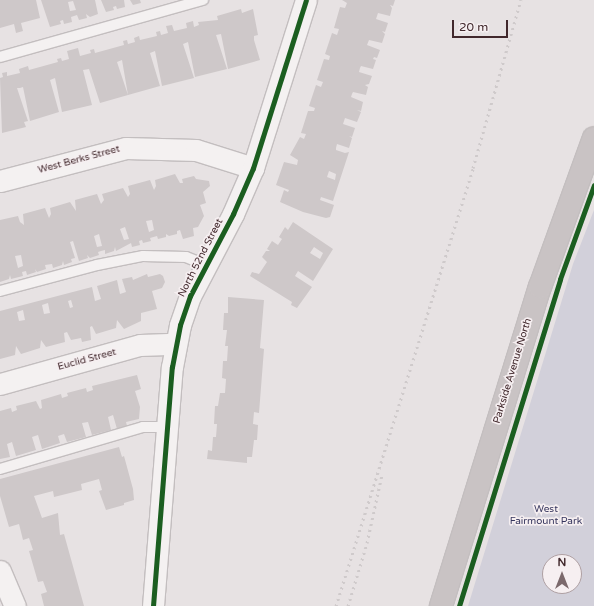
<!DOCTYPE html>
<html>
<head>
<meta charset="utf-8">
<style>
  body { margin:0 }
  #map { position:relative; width:594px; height:606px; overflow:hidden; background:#e7e2e3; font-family:"Varela Round",sans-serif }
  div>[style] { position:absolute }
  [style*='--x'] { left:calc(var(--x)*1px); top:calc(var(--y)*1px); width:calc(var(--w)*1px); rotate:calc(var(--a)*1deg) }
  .green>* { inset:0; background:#d2d0da }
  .building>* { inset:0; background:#cec8c9 }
  .roads { filter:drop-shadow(1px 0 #c3bebf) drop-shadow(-1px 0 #c3bebf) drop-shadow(0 1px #c3bebf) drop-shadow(0 -1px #c3bebf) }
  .service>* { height:10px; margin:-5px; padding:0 5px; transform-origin:5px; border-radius:5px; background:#f4f1f1 }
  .minor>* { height:21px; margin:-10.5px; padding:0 10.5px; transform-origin:10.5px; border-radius:10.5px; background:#f4f1f1 }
  .secondary>* { height:22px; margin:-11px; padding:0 11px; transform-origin:11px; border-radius:11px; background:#c9c3c4 }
  .rail>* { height:3px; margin-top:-1.5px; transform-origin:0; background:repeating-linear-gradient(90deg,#cfcacb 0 2px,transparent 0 6px) }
  .cycleway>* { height:5px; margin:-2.5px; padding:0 2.5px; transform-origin:2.5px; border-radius:2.5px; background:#1b5e20 }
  span { translate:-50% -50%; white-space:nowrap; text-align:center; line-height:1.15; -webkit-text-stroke:3.5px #f6eff1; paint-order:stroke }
  .street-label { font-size:10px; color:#41282c }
  .park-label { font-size:10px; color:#35355d }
  .north { position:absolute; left:542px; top:554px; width:40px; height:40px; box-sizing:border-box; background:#f6eff1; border:1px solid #ae9fa2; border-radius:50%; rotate:0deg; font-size:11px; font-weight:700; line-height:16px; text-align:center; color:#41282c }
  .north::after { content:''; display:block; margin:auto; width:14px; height:18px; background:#7b696c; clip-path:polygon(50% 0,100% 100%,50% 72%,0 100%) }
  .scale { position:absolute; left:452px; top:20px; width:56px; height:18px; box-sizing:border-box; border:2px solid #41282c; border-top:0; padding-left:5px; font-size:12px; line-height:14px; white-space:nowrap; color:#41282c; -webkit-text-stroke:3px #f6eff1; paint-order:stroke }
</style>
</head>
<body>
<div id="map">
  <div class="green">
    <div style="clip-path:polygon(evenodd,594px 210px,594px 606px,468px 606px,573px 264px,594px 210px,550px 562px,574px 562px,574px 586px,550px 586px,550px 562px)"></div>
  </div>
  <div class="building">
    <div style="clip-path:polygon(0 0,36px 0,40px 18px,21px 23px,23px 31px,16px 33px,14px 24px,0 28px)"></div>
    <div style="clip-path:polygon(evenodd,41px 0,95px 0,98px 14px,90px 17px,86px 14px,87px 18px,79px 20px,77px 15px,71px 17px,72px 22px,64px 24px,63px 20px,60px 21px,61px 24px,50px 27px,41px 0,73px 1px,76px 10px,70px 11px,68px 2px,73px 1px)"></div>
    <div style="clip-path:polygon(101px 0,124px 0,125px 7px,117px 9px,116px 6px,113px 7px,114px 10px,106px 12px)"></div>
    <div style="clip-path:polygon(130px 0,140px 0,141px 3px,133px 5px)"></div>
    <div style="clip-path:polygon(evenodd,342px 0,395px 0,393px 6px,390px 5px,392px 8px,390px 16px,378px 13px,376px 19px,388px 23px,385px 32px,382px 31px,385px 34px,382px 43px,369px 40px,367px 45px,380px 50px,377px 58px,374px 57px,373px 59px,376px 60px,373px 69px,361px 66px,360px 68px,359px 72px,372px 76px,369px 84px,365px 85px,368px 87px,366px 95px,353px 92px,352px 94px,351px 97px,363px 102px,361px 111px,357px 110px,361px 112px,357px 122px,345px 118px,343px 124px,355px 128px,352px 137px,349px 136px,352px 138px,349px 148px,337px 144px,336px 148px,336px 150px,345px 153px,349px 152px,333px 201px,321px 197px,320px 200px,334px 205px,330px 217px,326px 218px,303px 212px,280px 202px,284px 190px,288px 192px,289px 190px,276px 185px,284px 162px,297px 165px,298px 160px,290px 155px,300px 137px,304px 139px,306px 134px,301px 133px,308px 111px,314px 111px,315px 108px,309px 106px,316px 85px,321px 87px,323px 82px,317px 80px,324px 59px,329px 60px,330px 56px,325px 54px,332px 33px,337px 35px,339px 29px,334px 28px,340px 7px,345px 8px,347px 3px,342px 0,329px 171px,336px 174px,335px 180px,327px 177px,329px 171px)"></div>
    <div style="clip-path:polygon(241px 9px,242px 13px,253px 9px,258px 35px,254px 36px,254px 40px,260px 60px,228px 69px,221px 34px,216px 35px,227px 69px,195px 77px,188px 42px,183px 44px,194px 78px,162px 86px,155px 51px,150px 53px,160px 86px,128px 95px,122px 60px,117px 62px,128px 95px,100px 103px,89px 69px,83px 70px,92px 105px,62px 112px,55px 78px,50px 80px,59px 112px,30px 121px,23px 87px,20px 88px,17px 88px,28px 121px,24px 122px,26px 127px,2px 133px,0 78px,3px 77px,2px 73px,7px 72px,7px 76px,20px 73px,19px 69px,28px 66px,29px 70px,58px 62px,57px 59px,61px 58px,62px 61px,69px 59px,67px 51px,78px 48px,80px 56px,91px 53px,90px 50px,94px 49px,95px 53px,124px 45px,123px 41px,127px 40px,128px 44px,135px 42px,134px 38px,139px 36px,140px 40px,157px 36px,156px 32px,160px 31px,161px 35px,168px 33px,166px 26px,172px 25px,174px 31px,187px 28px,186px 23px,193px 21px,194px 27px,199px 25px,198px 22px,218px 20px,217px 16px)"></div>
    <div style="clip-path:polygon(evenodd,175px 174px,180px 183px,183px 183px,182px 179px,194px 176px,196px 179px,209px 181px,210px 186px,203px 192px,206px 203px,200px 205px,204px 216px,198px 227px,193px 228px,194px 236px,183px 239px,180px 230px,177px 231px,177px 234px,169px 236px,166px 234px,166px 237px,158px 239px,157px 236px,150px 238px,151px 241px,143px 243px,142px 240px,139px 241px,140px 245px,132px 247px,131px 243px,116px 251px,115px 247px,114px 251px,105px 254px,105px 250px,101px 251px,98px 252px,99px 255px,90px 258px,87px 255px,88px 258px,79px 261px,73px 241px,70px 242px,75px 258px,71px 259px,72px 262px,64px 265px,63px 261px,62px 265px,53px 268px,52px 264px,45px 265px,46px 269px,37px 272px,35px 269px,36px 272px,27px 275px,26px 271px,22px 272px,23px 276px,11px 279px,10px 275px,9px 279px,0 282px,0 220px,18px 216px,20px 222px,24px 225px,23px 214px,45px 208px,49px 218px,51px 214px,50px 208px,70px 202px,76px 211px,75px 200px,97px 194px,101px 204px,104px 200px,102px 194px,123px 188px,128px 197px,130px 194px,128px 186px,150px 180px,154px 190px,156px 186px,155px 180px,175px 174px,152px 220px,154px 230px,149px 232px,146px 221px,152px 220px,175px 174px,125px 227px,129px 239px,124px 240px,120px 229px,125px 227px,175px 174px,99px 234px,102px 246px,97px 247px,94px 236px,99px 234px,175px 174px,21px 255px,23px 266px,18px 268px,15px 256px,21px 255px)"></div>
    <div style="clip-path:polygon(evenodd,293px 222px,333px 249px,313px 281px,298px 271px,295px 276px,312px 287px,297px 308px,291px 305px,292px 302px,250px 276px,252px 272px,259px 274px,267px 262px,262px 257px,266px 251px,270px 251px,267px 249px,272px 241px,278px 245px,282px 239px,279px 237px,285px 227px,288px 230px,293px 222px,314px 247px,323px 253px,320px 259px,310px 253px,314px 247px)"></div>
    <div style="clip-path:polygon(evenodd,147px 274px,148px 277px,160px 274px,163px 276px,165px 282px,162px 288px,152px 291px,157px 309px,141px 313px,141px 321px,124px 329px,117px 320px,116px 328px,96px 334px,92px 326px,90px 327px,91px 340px,82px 342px,81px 338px,71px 340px,67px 332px,64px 333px,65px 342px,46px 347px,41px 340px,40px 348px,21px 354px,16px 346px,15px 355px,0 359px,0 311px,92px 287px,95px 301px,101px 299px,97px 286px,117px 280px,120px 294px,126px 292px,122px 279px,132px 277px,133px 280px,147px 274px,71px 300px,73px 307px,70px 308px,68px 301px,71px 300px,147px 274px,48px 303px,50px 313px,44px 314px,42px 305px,48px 303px,147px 274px,23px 310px,25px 320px,19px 321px,17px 312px,23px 310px)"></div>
    <div style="clip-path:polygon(228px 297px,264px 300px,260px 348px,264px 349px,259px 413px,254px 412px,253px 424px,258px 425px,257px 440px,254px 440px,252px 457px,247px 457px,247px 463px,207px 459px,208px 450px,212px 451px,213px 437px,216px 437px,217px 424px,214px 424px,215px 406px,218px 406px,220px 393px,225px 393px,226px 379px,222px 378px,223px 361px,227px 361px,228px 346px,225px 346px,227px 330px,223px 330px,224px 313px,228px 313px)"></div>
    <div style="clip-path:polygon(137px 375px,141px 389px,135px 391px,140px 407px,139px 419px,126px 422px,127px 426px,117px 429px,113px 415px,108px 417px,111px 430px,92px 435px,88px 422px,82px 423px,86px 437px,67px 442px,64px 434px,58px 436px,60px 443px,42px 449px,38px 435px,32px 437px,36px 450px,16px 456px,12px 442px,7px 444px,10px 457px,0 459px,0 411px,11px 408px,12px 412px,17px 410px,16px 406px,36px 401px,40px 409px,42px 408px,41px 400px,61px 394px,62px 398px,68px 396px,67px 393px,86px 388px,87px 392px,93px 390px,92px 386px)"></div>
    <div style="clip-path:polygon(119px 447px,122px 457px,124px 456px,133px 489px,134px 500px,124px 503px,124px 505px,106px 510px,99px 491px,102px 490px,99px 479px,81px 484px,82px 490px,54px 497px,53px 491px,34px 496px,42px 518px,58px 513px,60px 535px,64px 534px,84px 606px,44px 606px,41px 594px,47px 592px,43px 581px,38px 582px,29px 551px,33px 550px,29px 538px,23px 540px,19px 524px,9px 527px,0 496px,0 479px)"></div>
  </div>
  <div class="roads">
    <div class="service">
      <div style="--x:0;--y:57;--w:211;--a:-15.7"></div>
      <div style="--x:0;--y:291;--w:100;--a:-15"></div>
      <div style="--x:97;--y:265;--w:47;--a:-11.1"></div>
      <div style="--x:143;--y:256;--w:43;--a:1.3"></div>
      <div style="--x:186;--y:257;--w:22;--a:22"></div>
      <div style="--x:0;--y:469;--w:149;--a:-16.4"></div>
      <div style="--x:143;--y:427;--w:24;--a:0"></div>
    </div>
    <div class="minor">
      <div style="--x:0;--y:181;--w:130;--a:-14.7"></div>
      <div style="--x:126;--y:148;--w:70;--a:1.6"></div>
      <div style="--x:196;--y:150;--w:60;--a:17.5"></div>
      <div style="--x:0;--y:384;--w:145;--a:-15.6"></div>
      <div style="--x:140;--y:345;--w:35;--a:-2"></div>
      <div style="--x:0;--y:571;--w:38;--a:67"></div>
      <div style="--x:153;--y:606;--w:240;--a:-85.5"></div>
      <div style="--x:172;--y:367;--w:43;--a:-79.2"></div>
      <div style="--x:180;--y:325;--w:31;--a:-71"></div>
      <div style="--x:190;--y:296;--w:93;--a:-62.3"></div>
      <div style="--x:233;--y:214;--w:50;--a:-66.5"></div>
      <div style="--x:253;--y:168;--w:176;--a:-72.5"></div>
    </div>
    <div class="secondary">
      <div style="--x:441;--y:606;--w:334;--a:-72.8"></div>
      <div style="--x:540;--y:287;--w:158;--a:-70.1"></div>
    </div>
  </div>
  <div class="rail">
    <div style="--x:336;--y:606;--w:459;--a:-72.6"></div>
    <div style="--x:473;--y:168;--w:175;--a:-74.1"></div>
    <div style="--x:348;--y:606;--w:66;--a:-73.2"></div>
    <div style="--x:367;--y:543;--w:70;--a:-77.6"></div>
  </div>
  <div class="cycleway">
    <div style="--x:153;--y:606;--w:240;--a:-85.5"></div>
    <div style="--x:172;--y:367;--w:43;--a:-79.2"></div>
    <div style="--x:180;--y:325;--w:31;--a:-71"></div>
    <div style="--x:190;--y:296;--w:93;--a:-62.3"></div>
    <div style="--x:233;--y:214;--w:50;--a:-66.5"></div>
    <div style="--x:253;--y:168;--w:176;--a:-72.5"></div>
    <div style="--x:459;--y:606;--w:342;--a:-72.8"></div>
    <div style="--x:560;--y:279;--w:100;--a:-70.1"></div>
  </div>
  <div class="street-label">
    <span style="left:79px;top:160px;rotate:-15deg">West Berks Street</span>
    <span style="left:201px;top:258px;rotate:-63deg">North 52nd Street</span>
    <span style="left:87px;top:360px;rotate:-15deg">Euclid Street</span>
    <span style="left:513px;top:371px;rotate:-73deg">Parkside Avenue North</span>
  </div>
  <div class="park-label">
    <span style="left:546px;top:515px">West<br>Fairmount Park</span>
  </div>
  <div class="north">N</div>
  <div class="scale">20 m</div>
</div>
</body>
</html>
